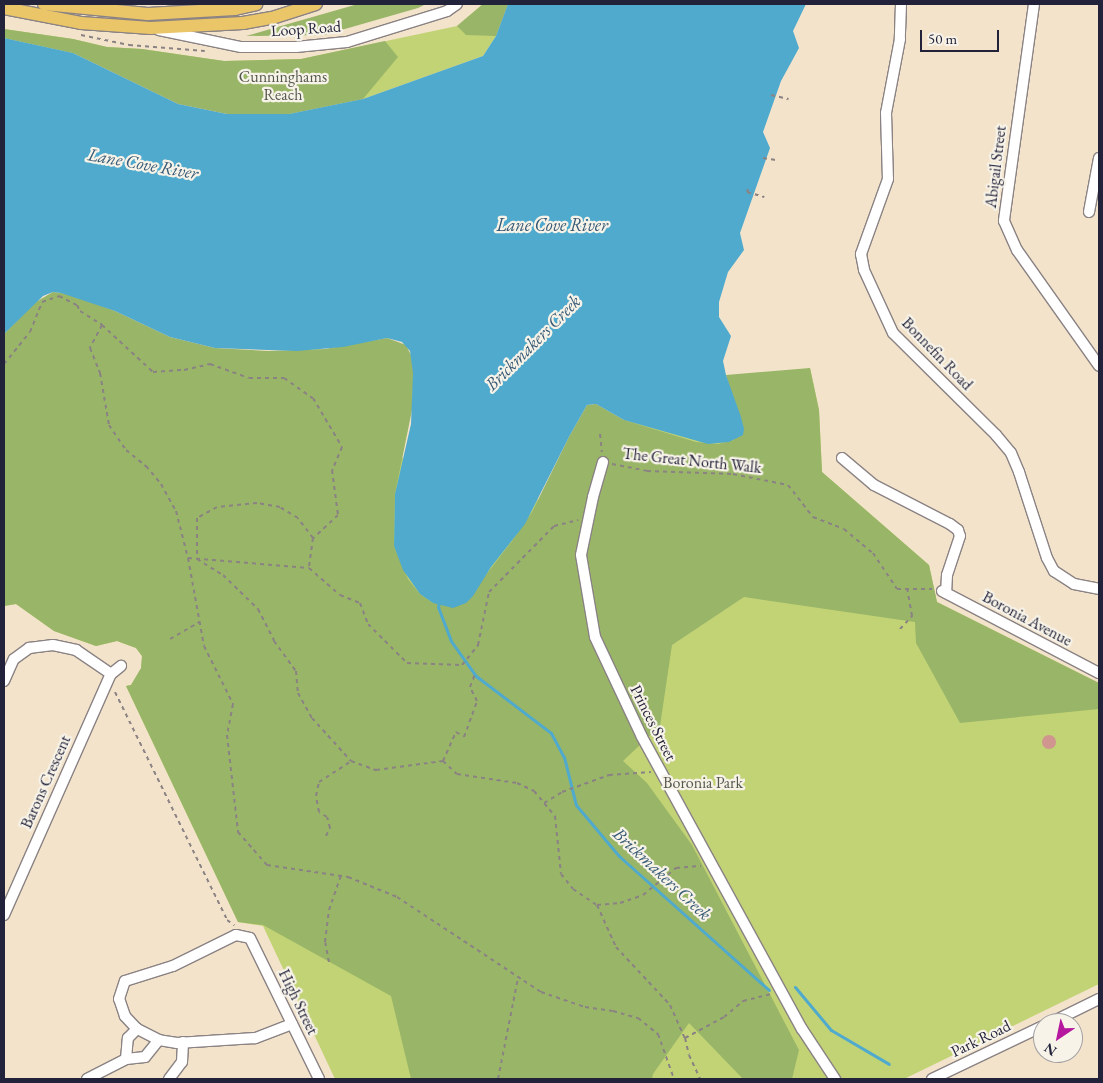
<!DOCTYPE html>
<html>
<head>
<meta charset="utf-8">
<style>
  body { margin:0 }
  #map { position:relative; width:1103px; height:1083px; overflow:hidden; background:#f3e3cb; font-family:"EB Garamond",serif }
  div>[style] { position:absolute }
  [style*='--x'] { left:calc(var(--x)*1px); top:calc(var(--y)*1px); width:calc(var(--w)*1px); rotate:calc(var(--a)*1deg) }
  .green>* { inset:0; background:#c2d376 }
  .forest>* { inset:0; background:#99b567 }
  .water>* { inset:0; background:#4faacd }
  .stream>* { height:3px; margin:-1.5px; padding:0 1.5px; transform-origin:1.5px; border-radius:1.5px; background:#4faacd }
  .building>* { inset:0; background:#cf958e }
  .round { border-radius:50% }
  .path>* { height:2px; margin-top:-1px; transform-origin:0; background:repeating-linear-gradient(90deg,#8a8283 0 4px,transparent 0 8px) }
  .roads { filter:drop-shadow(1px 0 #8a8283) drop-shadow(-1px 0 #8a8283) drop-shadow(0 1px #8a8283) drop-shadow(0 -1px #8a8283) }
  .minor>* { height:10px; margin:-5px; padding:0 5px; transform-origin:5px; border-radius:5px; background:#fff }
  .major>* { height:12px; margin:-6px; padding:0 6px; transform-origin:6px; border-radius:6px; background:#ebc669 }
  span { translate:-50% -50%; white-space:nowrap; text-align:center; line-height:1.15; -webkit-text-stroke:4.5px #f7f3e8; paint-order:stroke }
  .street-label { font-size:16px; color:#22223b }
  .park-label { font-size:16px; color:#52574d }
  .water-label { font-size:18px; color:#345875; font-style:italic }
  .frame { position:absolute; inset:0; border:5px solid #22223b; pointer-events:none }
  .north { position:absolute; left:1033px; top:1013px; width:50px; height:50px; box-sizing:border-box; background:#f7f3e8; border:1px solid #a29fa3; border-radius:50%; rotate:214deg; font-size:14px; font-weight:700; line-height:20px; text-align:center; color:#22223b }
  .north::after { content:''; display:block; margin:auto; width:18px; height:22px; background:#b5179e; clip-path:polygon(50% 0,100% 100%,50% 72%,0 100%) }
  .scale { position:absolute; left:920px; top:30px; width:79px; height:22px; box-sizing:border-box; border:2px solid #22223b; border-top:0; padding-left:6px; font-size:15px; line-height:18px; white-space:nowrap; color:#22223b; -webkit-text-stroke:4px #f7f3e8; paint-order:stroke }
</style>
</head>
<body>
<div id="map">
  <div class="green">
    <div style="clip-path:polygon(483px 4px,508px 4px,496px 36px,483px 56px,363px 99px,289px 114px,73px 53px,4px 38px,4px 29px,73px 39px,107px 47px,142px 49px,224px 61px,301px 59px,457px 26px)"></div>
    <div style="clip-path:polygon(4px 334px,539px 500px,570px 435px,810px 368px,819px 410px,822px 472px,929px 565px,937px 602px,1099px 683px,1099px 984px,904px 1079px,335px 1079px,263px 926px,238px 922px,126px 686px,131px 685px,141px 669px,142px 656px,136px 648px,117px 641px,96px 646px,54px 631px,16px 604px,4px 606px)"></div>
  </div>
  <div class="forest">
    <div style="clip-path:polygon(358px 4px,426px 4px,418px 8px,324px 35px,246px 36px)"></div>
    <div style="clip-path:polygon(483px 4px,508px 4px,496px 36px,466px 35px,457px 26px)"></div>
    <div style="clip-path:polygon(4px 29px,73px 39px,107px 47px,142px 49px,224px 61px,301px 59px,385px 41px,398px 57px,363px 99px,289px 114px,227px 114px,178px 104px,73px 53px,4px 38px)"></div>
    <div style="clip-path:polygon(53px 292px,70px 294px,115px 311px,170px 337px,215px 348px,269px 351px,325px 349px,387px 338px,406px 345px,411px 355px,414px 368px,412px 410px,395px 494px,394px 546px,408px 579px,420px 594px,433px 603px,485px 576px,512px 541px,532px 512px,570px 435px,587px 405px,596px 404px,624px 420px,696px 442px,718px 444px,734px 440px,730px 389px,726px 375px,810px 368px,819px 410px,822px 472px,929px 565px,937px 602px,1099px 683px,1099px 709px,960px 723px,916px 643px,915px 622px,744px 597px,672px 645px,660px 726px,623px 761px,647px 783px,692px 845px,799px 1050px,792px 1079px,743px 1079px,689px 1023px,653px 1074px,652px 1079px,411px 1079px,391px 996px,263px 925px,238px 922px,126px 686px,131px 685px,141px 668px,142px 656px,136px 648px,117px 641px,96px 646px,54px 631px,16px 604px,4px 606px,4px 334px,34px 303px)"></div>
  </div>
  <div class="water">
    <div style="clip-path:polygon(508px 4px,806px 4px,793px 31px,799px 48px,781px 81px,763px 132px,770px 148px,740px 233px,744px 250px,728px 272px,719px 302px,719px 317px,731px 336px,723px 361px,726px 375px,741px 417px,744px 429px,743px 435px,729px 442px,708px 444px,624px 420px,596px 404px,587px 405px,570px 435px,525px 524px,491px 567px,473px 596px,466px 603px,453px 608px,433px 603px,420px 594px,403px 570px,394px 546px,395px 494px,411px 424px,413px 373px,410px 351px,402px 342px,387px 338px,343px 347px,297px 351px,215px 348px,170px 337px,115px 311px,61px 293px,53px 292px,43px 296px,4px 334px,4px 38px,73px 53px,178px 104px,227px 114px,289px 114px,363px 99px,483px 56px,496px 36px)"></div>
  </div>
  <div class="stream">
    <div style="--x:439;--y:601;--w:6;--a:99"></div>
    <div style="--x:438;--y:607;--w:36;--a:69"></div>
    <div style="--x:451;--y:641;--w:43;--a:54.5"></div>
    <div style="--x:476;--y:676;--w:94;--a:37.2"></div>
    <div style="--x:551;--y:733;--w:27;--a:62"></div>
    <div style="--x:564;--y:757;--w:49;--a:76"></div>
    <div style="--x:576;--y:805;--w:67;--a:49.9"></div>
    <div style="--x:619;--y:856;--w:201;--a:41.8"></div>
    <div style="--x:795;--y:987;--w:56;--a:50.1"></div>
    <div style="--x:831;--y:1030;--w:67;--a:30.4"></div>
  </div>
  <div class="building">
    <div class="round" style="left:1042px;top:735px;width:14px;height:14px"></div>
  </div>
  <div class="path">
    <div style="--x:81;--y:35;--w:49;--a:11.8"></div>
    <div style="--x:129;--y:45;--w:76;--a:4.5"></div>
    <div style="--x:771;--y:95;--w:18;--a:13"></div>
    <div style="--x:763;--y:158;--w:13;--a:9"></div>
    <div style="--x:748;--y:189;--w:3;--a:108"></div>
    <div style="--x:747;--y:192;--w:18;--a:16"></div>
    <div style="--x:102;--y:325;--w:26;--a:118"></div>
    <div style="--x:90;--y:348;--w:27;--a:68"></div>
    <div style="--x:100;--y:373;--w:53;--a:80.2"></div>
    <div style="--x:109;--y:425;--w:30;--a:56"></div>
    <div style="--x:126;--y:450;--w:26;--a:39"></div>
    <div style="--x:146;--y:466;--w:23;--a:50"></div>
    <div style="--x:161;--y:484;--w:31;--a:61"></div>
    <div style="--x:176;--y:511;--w:49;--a:75.7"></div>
    <div style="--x:188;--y:558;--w:121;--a:4.7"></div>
    <div style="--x:4;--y:364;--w:41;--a:-50.9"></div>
    <div style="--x:30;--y:332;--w:32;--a:-68"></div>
    <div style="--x:42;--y:302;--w:18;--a:-19"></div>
    <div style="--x:59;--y:296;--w:20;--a:27"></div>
    <div style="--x:77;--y:305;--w:7;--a:63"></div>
    <div style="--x:80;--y:311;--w:26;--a:32"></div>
    <div style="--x:102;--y:325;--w:69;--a:42.7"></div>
    <div style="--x:153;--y:372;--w:31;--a:-4"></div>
    <div style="--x:184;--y:370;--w:27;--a:-13"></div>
    <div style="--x:210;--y:364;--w:41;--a:19.7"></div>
    <div style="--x:249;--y:378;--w:35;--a:0"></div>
    <div style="--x:284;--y:378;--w:35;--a:35"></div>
    <div style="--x:313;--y:398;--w:57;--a:59.4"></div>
    <div style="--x:342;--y:447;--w:25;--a:113"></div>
    <div style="--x:332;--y:470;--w:45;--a:82.4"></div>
    <div style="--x:338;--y:515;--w:34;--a:137"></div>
    <div style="--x:313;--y:538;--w:30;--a:98"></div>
    <div style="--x:600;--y:434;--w:18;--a:84"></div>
    <div style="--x:612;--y:464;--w:36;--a:11"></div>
    <div style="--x:647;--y:471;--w:86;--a:2"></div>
    <div style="--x:733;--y:474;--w:56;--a:11.3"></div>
    <div style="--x:788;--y:485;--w:41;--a:52"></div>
    <div style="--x:813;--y:517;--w:33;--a:21"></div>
    <div style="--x:844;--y:529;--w:38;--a:40"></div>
    <div style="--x:873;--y:553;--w:43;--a:56.3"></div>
    <div style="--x:897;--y:589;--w:35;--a:0"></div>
    <div style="--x:313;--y:538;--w:25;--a:-127"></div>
    <div style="--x:298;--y:518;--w:21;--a:-149"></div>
    <div style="--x:280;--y:507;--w:23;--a:-170"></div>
    <div style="--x:257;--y:503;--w:40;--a:174.3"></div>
    <div style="--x:217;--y:507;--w:23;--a:151"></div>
    <div style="--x:197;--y:518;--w:41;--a:90"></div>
    <div style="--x:197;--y:559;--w:31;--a:32"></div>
    <div style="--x:223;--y:575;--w:49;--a:44.2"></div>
    <div style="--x:258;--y:609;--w:36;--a:63"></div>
    <div style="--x:274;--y:641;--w:37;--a:54"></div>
    <div style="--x:296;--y:671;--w:22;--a:85"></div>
    <div style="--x:298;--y:693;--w:29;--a:61"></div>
    <div style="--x:312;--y:718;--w:58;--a:47.8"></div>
    <div style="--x:188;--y:558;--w:89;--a:79.7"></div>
    <div style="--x:204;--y:646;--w:65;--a:63.4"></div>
    <div style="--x:233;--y:704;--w:32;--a:101"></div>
    <div style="--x:227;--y:735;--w:98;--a:83.5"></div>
    <div style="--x:238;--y:832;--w:44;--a:48.7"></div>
    <div style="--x:267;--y:865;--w:82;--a:8.4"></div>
    <div style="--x:348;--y:877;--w:53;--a:22.2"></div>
    <div style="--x:397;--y:897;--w:173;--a:33.4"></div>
    <div style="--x:541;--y:992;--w:46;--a:18.8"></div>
    <div style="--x:585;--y:1007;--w:28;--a:8"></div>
    <div style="--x:613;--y:1011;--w:26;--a:16"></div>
    <div style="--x:638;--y:1018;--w:26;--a:39"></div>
    <div style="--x:658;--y:1034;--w:48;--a:70.4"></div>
    <div style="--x:309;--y:568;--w:41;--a:41.1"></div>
    <div style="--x:340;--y:595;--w:22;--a:22"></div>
    <div style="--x:360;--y:603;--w:22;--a:69"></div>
    <div style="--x:368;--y:624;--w:55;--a:45"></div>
    <div style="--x:407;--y:663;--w:55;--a:2.1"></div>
    <div style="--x:462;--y:665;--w:26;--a:-51"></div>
    <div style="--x:478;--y:645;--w:54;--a:-78.3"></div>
    <div style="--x:489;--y:592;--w:93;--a:-45.4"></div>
    <div style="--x:554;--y:526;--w:25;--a:-14"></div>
    <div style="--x:900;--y:629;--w:18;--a:-47"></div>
    <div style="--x:912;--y:616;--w:27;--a:-100"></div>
    <div style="--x:170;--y:639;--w:34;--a:-30"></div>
    <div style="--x:115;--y:692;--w:254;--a:63.8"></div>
    <div style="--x:227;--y:920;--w:9;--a:36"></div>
    <div style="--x:443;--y:761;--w:19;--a:43"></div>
    <div style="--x:457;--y:774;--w:61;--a:8.5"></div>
    <div style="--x:517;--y:783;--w:19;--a:25"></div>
    <div style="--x:534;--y:791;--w:33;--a:50"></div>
    <div style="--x:555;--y:816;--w:58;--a:84.1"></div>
    <div style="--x:561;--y:874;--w:19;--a:51"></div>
    <div style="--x:573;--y:889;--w:29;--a:34"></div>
    <div style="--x:597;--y:905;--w:46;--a:65.7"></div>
    <div style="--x:616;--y:947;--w:79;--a:47"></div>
    <div style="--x:670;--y:1005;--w:36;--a:66"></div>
    <div style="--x:685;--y:1038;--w:17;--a:77"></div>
    <div style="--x:689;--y:1055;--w:26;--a:65"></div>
    <div style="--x:544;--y:803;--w:21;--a:-31"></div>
    <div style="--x:562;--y:792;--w:50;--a:-19.9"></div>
    <div style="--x:609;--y:775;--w:42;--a:-4.1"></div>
    <div style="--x:326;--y:836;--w:9;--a:-63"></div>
    <div style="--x:330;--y:828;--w:11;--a:-105"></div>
    <div style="--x:327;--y:817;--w:9;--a:-148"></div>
    <div style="--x:319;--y:812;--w:16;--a:-101"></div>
    <div style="--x:316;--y:796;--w:14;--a:-78"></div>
    <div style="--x:319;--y:782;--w:38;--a:-33"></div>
    <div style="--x:351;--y:761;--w:27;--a:20"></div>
    <div style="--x:376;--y:770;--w:68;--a:-7.7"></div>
    <div style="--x:443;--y:761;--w:32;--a:-66"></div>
    <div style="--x:456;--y:732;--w:9;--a:32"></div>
    <div style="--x:464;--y:737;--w:38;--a:-70"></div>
    <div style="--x:477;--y:701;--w:16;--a:-117"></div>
    <div style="--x:470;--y:687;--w:14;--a:-69"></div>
    <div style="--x:597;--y:905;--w:23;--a:-5"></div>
    <div style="--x:620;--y:903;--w:24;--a:-19"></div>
    <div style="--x:643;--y:895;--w:43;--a:-39.3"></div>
    <div style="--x:676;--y:868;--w:25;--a:-5"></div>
    <div style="--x:329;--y:962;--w:20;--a:-101"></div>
    <div style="--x:325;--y:942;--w:32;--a:-83"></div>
    <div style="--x:329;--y:910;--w:36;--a:-71"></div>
    <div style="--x:685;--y:1038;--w:44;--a:-28.3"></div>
    <div style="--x:724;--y:1017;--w:25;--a:-40"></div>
    <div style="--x:743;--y:1001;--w:29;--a:-14"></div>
    <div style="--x:498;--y:1079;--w:103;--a:-78.8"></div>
  </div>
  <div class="roads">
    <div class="minor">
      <div style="--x:901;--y:4;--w:35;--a:92"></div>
      <div style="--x:900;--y:39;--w:75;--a:100.7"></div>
      <div style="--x:886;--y:113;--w:66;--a:88.3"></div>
      <div style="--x:888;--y:179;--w:80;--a:109.8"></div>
      <div style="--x:861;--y:254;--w:16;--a:79"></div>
      <div style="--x:864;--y:270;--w:69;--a:65.3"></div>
      <div style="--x:893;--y:333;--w:145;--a:44.7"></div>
      <div style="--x:996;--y:435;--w:23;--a:50"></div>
      <div style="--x:1011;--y:453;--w:21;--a:67"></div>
      <div style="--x:1019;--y:472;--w:90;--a:72"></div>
      <div style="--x:1047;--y:558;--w:15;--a:62"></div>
      <div style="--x:1054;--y:571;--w:24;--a:33"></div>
      <div style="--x:1074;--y:584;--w:25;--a:11"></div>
      <div style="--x:1034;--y:4;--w:219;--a:97.9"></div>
      <div style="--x:1004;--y:221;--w:32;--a:66"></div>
      <div style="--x:1017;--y:250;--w:142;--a:54.7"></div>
      <div style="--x:159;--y:30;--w:84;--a:11.7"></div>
      <div style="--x:241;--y:47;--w:55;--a:0"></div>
      <div style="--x:296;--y:47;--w:51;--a:-5.6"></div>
      <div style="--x:347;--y:42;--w:105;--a:-17.2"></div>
      <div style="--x:447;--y:11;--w:12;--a:-35"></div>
      <div style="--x:1089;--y:212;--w:55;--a:-79.5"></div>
      <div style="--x:842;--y:458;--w:42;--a:40.2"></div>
      <div style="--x:874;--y:485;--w:85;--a:27.2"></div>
      <div style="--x:950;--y:524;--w:10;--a:37"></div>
      <div style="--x:958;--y:530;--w:6;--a:72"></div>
      <div style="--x:960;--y:536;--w:41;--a:108.4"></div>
      <div style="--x:947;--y:575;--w:18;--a:93"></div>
      <div style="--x:603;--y:462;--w:36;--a:106"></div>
      <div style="--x:593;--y:497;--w:59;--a:101.7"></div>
      <div style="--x:581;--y:555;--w:83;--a:80.3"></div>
      <div style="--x:595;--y:637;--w:110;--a:64.8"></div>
      <div style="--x:642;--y:737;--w:333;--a:61.3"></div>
      <div style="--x:802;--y:1029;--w:60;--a:56.6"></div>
      <div style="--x:942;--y:591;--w:177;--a:27.6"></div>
      <div style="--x:4;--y:681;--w:24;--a:-66"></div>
      <div style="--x:14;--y:659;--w:19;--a:-36"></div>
      <div style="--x:29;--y:648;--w:24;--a:-7"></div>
      <div style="--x:53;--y:645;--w:24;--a:12"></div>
      <div style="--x:76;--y:650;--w:42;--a:34.4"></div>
      <div style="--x:4;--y:915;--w:264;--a:-66.1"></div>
      <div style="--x:111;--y:674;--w:13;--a:-39"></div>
      <div style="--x:1050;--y:1023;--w:55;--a:-26.1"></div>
      <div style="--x:292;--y:1024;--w:40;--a:159"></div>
      <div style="--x:255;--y:1038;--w:78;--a:176.3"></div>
      <div style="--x:177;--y:1043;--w:18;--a:-171"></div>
      <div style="--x:159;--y:1040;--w:25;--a:-153"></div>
      <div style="--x:137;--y:1029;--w:18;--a:-133"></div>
      <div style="--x:125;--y:1016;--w:18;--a:-109"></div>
      <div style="--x:119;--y:999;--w:19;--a:-72"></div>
      <div style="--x:125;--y:981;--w:50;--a:-17.4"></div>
      <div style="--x:173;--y:966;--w:70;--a:-26.2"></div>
      <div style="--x:236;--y:935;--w:14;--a:12"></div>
      <div style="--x:250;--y:938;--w:157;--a:63.9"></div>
      <div style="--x:126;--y:1059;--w:19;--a:-6"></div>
      <div style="--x:145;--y:1057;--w:22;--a:-51"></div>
      <div style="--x:87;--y:1079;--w:44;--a:-27.1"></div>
      <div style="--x:126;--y:1059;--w:21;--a:-85"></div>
      <div style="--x:128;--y:1038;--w:13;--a:-45"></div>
      <div style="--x:169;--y:1079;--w:21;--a:-53"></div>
      <div style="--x:182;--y:1062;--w:20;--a:-87"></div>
      <div style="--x:932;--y:1079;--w:123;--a:-25.5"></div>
    </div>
    <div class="major">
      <div style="--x:44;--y:4;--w:104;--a:5.5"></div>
      <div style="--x:148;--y:14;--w:87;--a:-3.3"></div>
      <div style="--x:235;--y:9;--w:22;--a:-13"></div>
      <div style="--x:4;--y:8;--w:78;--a:11"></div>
      <div style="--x:81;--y:23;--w:70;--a:4.1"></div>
      <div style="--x:151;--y:28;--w:92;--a:-3.1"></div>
      <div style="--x:243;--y:23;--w:29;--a:-10"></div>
      <div style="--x:272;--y:18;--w:46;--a:-17.7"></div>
    </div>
  </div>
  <div class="street-label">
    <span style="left:306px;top:29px;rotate:-4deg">Loop Road</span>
    <span style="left:996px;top:167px;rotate:-83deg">Abigail Street</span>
    <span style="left:937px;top:354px;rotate:46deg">Bonnefin Road</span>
    <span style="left:692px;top:461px;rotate:6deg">The Great North Walk</span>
    <span style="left:1027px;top:619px;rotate:28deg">Boronia Avenue</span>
    <span style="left:653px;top:723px;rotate:63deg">Princes Street</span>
    <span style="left:46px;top:782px;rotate:-66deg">Barons Crescent</span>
    <span style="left:298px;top:1002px;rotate:64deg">High Street</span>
    <span style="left:981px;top:1039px;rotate:-26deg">Park Road</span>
  </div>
  <div class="park-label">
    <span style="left:283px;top:86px">Cunninghams<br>Reach</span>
    <span style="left:703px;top:783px">Boronia Park</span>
  </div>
  <div class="water-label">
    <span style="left:143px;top:164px;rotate:10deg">Lane Cove River</span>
    <span style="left:552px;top:225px">Lane Cove River</span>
    <span style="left:533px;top:343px;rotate:-45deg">Brickmakers Creek</span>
    <span style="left:662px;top:874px;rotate:43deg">Brickmakers Creek</span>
  </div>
  <div class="frame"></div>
  <div class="north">N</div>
  <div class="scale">50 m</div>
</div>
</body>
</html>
